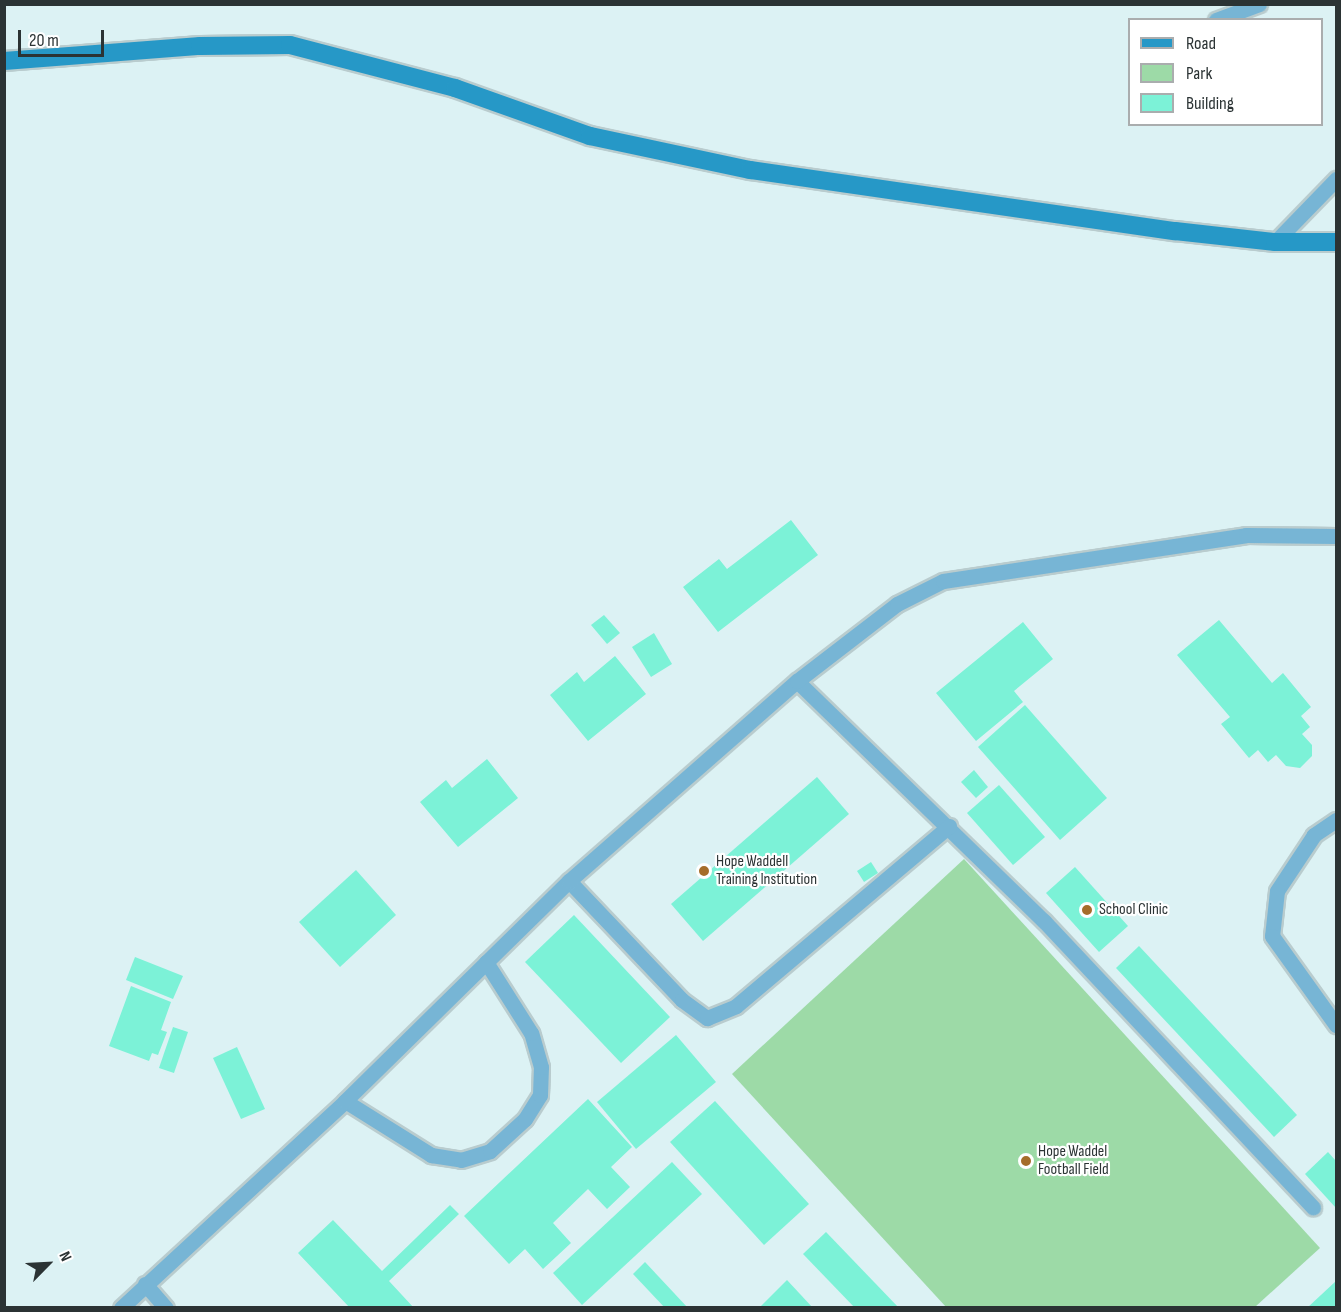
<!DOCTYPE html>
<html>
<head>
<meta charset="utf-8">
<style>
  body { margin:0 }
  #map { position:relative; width:1341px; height:1312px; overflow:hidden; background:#dcf2f4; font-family:"Sofia Sans Condensed",sans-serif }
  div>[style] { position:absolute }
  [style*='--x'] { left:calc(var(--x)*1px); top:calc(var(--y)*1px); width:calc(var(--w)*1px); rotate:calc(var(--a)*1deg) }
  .green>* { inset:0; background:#9ddaa7 }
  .building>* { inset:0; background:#7cf2d7 }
  .roads { filter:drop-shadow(2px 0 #b9ccce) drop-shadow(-2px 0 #b9ccce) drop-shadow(0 2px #b9ccce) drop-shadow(0 -2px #b9ccce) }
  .lane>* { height:15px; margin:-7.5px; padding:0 7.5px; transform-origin:7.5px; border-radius:7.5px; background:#77b5d5 }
  .secondary>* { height:18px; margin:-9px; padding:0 9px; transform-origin:9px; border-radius:9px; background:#2698c7 }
  .dots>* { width:16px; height:16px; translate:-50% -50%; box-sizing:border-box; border:3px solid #fff; border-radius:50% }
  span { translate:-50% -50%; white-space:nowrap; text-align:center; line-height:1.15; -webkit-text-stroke:4.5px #fff; paint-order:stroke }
  .poi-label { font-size:16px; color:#2b3334 }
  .left { translate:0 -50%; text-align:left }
  .frame { position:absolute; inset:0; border:6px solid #2b3334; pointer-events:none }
  .legend { position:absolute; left:1128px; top:18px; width:195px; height:108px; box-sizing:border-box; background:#fff; border:2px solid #aaadae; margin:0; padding:8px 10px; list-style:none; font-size:18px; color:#2b3334 }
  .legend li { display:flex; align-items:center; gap:12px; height:30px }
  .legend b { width:30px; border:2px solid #aaadae }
  .north { position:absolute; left:18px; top:1234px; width:60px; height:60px; -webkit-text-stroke:4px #fff; paint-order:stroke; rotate:66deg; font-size:16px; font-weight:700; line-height:24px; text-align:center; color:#2b3334 }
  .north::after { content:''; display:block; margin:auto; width:21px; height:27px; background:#2b3334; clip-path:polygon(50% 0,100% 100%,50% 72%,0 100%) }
  .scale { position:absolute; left:18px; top:30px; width:86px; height:27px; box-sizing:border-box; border:3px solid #2b3334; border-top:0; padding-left:8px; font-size:18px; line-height:21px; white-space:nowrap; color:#2b3334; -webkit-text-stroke:4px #fff; paint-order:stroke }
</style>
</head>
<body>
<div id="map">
  <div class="green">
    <div style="clip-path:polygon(964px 859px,1320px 1248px,1255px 1307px,946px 1307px,732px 1074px)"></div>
  </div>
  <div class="building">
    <div style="clip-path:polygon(791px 520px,818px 555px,718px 632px,683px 587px,719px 559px,727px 569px)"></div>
    <div style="clip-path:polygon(604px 615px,620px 633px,607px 644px,591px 625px)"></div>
    <div style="clip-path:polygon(1219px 620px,1272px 683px,1283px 673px,1311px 707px,1301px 716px,1310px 727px,1302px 734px,1312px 745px,1312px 756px,1300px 768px,1286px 766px,1276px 755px,1268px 762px,1258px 750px,1249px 758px,1221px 724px,1230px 717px,1177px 655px)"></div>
    <div style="clip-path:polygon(1023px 622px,1053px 659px,1014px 691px,1023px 702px,976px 741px,936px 693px)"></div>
    <div style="clip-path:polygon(654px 633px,672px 664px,651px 677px,632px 647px)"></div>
    <div style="clip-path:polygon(615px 656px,646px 694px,588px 741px,550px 695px,577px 672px,584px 682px)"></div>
    <div style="clip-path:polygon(1025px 705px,1107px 798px,1060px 840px,978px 747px)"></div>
    <div style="clip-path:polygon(487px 759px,518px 798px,458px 847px,420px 802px,446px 780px,452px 788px)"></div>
    <div style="clip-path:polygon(974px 770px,988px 787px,976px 798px,961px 782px)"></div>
    <div style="clip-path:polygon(817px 777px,849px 814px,703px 941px,671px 904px)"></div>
    <div style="clip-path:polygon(999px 785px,1045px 837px,1013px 865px,967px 813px)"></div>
    <div style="clip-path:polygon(871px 862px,878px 873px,864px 882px,857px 871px)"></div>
    <div style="clip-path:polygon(1075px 867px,1128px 926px,1099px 952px,1046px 893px)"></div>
    <div style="clip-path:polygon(356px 870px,396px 915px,340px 967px,299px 922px)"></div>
    <div style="clip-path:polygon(574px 915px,670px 1017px,621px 1063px,525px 962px)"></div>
    <div style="clip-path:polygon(1139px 946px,1297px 1115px,1274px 1137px,1116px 968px)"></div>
    <div style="clip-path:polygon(135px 957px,183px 976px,173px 999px,126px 980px)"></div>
    <div style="clip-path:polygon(131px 986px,171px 1002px,161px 1030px,167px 1032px,158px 1055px,152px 1053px,149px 1061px,109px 1046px)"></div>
    <div style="clip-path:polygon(173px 1027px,188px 1032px,174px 1073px,159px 1068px)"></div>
    <div style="clip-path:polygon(676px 1035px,716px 1082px,636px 1149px,597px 1102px)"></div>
    <div style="clip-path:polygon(237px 1047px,265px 1109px,241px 1119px,213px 1058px)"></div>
    <div style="clip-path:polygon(588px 1099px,632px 1147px,611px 1167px,630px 1187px,607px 1209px,588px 1189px,553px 1223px,571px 1243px,543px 1269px,525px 1249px,509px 1264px,464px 1216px)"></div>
    <div style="clip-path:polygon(715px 1101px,809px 1204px,764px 1245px,670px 1142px)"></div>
    <div style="clip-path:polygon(1328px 1152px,1336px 1161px,1336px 1208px,1305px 1174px)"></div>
    <div style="clip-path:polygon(672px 1162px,702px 1194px,582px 1305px,553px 1273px)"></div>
    <div style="clip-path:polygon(450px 1205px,459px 1214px,389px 1281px,414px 1308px,350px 1308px,298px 1253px,333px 1220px,382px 1271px)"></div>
    <div style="clip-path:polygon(826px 1232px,899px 1308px,855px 1308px,803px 1254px)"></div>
    <div style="clip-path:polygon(645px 1262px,688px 1308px,665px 1308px,633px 1274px)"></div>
    <div style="clip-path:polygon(787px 1280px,813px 1308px,759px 1308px)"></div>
    <div style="clip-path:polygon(1336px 1281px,1336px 1308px,1307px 1308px)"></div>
  </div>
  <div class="roads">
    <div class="lane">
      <div style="--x:1216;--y:20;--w:46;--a:-20.4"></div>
      <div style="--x:1275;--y:242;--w:88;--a:-45.9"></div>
      <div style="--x:797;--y:681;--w:344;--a:44.2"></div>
      <div style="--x:1044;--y:921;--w:393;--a:46.8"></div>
      <div style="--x:1336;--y:820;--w:27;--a:146"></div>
      <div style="--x:1314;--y:835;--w:67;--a:123.5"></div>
      <div style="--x:1277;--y:891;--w:45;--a:96.3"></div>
      <div style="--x:1272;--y:936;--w:110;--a:54.3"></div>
      <div style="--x:569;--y:881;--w:164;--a:46.5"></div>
      <div style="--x:682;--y:1000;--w:31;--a:36"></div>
      <div style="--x:707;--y:1018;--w:31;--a:-22"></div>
      <div style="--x:736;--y:1006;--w:279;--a:-40.2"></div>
      <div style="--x:345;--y:1101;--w:102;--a:32.1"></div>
      <div style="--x:431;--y:1155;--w:30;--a:9"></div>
      <div style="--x:461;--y:1160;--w:30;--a:-17"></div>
      <div style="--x:490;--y:1151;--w:47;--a:-42.4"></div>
      <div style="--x:525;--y:1119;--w:28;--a:-58"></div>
      <div style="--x:540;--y:1095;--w:28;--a:-88"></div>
      <div style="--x:541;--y:1067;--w:35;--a:-106"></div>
      <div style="--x:531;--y:1033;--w:84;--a:-122.4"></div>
      <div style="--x:145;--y:1284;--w:32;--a:49"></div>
      <div style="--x:121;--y:1308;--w:305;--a:-42.7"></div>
      <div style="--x:345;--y:1101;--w:314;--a:-44.5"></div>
      <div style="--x:569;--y:881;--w:303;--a:-41.3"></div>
      <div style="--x:797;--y:681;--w:126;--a:-37.6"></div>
      <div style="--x:897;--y:604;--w:51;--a:-26.6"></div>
      <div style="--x:943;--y:581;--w:306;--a:-8.6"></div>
      <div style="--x:1246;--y:535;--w:90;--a:0.6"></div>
    </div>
    <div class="secondary">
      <div style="--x:4;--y:61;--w:197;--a:-4.4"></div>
      <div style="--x:200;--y:46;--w:90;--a:-0.6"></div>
      <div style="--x:290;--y:45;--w:171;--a:14.6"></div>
      <div style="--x:455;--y:88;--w:143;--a:19.6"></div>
      <div style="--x:590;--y:136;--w:164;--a:12"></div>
      <div style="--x:750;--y:170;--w:429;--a:8.2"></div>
      <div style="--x:1175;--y:231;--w:101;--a:6.3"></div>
      <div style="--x:1275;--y:242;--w:61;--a:0"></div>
    </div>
  </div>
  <div class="dots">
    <div style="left:704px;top:871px;background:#a56d2a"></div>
    <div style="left:1087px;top:910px;background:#a56d2a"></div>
    <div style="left:1026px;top:1161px;background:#a56d2a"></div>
  </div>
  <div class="poi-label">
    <span class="left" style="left:716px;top:871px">Hope Waddell<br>Training Institution</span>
    <span class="left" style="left:1099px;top:910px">School Clinic</span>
    <span class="left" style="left:1038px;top:1161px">Hope Waddel<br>Football Field</span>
  </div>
  <div class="frame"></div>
  <ul class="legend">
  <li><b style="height:8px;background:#2698c7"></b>Road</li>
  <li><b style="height:16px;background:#9ddaa7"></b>Park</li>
  <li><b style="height:16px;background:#7cf2d7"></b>Building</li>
  </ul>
  <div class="north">N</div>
  <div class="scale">20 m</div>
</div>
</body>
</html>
